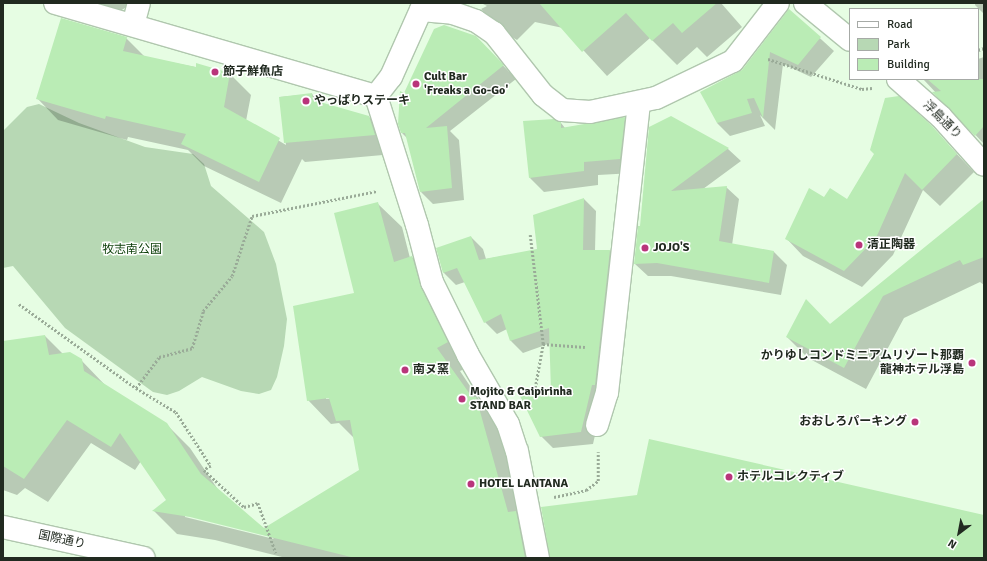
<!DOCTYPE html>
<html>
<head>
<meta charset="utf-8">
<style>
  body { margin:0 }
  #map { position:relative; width:987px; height:561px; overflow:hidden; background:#e6fde3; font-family:Signika,"Noto Sans JP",sans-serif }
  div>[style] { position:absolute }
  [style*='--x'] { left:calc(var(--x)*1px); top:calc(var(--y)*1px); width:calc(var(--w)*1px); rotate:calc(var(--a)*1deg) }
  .green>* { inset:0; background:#b7d8b4 }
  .shadow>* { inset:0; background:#0003 }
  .building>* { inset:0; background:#baecb5 }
  .path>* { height:2.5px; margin-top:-1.25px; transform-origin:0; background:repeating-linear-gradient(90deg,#9aab98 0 2px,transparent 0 4px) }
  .roads { filter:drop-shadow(1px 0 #b0c7ae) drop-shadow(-1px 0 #b0c7ae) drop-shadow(0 1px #b0c7ae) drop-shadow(0 -1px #b0c7ae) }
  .street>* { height:22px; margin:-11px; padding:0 11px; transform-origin:11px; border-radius:11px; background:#fff }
  .secondary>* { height:22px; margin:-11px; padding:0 11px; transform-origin:11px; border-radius:11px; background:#fff }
  .dots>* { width:11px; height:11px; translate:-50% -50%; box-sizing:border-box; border:2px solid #fff; border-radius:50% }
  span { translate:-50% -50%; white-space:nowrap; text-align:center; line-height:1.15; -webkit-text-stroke:3px #fff; paint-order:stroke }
  .poi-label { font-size:12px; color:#212a20; font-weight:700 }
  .left { translate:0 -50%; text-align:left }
  .right { translate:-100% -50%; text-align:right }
  .street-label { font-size:12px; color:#212a20 }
  .park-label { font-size:12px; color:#0e400b }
  .frame { position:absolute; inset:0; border:4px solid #212a20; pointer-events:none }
  .legend { position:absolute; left:849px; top:8px; width:130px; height:72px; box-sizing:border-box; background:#fff; border:1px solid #a6aaa6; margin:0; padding:5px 7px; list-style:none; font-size:12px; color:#212a20 }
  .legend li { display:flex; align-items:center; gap:8px; height:20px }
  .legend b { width:20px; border:1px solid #a6aaa6 }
  .north { position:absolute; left:939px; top:513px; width:40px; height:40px; -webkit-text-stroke:3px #fff; paint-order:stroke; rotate:212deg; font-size:11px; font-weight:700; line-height:16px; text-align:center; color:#212a20 }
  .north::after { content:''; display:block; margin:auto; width:14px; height:18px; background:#212a20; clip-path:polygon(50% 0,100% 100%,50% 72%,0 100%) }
</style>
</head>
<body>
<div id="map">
  <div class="green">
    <div style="clip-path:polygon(39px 104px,79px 123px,145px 147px,193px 154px,204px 164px,211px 186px,264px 232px,276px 264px,287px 319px,284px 346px,277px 377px,271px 390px,259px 394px,241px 391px,202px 377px,179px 391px,167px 395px,153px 392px,65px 328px,13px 266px,3px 268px,3px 131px,27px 107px)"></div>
  </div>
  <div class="shadow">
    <div style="clip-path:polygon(79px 3px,133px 3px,112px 16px)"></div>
    <div style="clip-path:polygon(481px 3px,721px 3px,742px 27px,707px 57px,697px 47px,677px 65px,650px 38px,607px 76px,563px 28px,535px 22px,517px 40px,505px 33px,481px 9px,487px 6px)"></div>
    <div style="clip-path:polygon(975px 3px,984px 3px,984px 14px,975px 5px)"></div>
    <div style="clip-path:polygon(789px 10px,834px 51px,811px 77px,783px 64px,775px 130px,760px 115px,765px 126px,730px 136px,717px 123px,743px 71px)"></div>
    <div style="clip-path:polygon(444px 26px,476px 37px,516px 79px,450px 131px,459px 140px,464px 200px,433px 204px,421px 192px,407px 138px,402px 133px,405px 94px)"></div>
    <div style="clip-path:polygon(126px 38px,145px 57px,230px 74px,251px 95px,246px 121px,286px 145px,280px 97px,312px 94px,322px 104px,369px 117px,388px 136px,394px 154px,305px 162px,302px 159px,281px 203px,204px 166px,188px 150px,128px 137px,127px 140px,58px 120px,37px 98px)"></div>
    <div style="clip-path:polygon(984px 57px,984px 144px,923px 79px,978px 79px,978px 59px)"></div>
    <div style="clip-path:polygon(671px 117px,728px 149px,741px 161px,703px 189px,726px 187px,739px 199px,732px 245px,774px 252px,787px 265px,781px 295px,671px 276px,648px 276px,635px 264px,641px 227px)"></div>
    <div style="clip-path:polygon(625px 118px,639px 132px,634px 173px,598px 175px,598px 185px,544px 192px,530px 178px,561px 123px,565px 128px)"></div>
    <div style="clip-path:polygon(931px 127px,974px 172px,940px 206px,923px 190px,893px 255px,862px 287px,803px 256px,786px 238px,824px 198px,847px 200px)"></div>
    <div style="clip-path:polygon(584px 199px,596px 211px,595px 251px,610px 251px,622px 263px,604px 396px,593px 444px,553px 448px,541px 436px,552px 393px,551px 343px,523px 353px,511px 341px,507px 329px,497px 334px,485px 322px,465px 282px,456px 285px,444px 273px,437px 249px,471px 237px,483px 249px,486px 259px,538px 250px)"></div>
    <div style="clip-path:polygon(984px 203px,984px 285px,980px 282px,904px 318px,866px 389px,808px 358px,787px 337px,831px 325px)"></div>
    <div style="clip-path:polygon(evenodd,378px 204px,402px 227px,410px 258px,412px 257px,436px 281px,471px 366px,460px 371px,484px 407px,500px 422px,545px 558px,286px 558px,215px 540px,177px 534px,154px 511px,168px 500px,141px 461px,135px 470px,91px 443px,48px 502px,25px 488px,17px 495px,3px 490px,3px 342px,45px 336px,63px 354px,81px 360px,106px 386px,166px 424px,190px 448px,219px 491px,264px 529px,360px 471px,354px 438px,339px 423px,331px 424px,308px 400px,356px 294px,378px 204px,326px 397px,334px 398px,326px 399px,326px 397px,378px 204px,185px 515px,271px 536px,274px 539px,185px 517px,185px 515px)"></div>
  </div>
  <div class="building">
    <div style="clip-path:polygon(539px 3px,717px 3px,682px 33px,673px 23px,652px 41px,626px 13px,582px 52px)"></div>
    <div style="clip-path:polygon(789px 9px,821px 37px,798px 65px,770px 52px,763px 118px,754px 98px,747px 99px,752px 113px,717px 123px,700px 92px,742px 70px)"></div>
    <div style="clip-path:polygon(61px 18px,127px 37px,123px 51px,196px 67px,196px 63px,230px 73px,224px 107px,280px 138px,259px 182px,181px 144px,186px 134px,106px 116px,105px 119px,36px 99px)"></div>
    <div style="clip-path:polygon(444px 25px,476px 36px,504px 65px,426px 128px,447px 126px,452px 188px,420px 192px,405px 133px,401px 133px,398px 124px,400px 91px,404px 93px,434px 29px)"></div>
    <div style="clip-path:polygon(927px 79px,984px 79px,984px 126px,975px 136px,932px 92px,941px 91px)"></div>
    <div style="clip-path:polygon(312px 93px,313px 100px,369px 116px,375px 135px,284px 143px,279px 97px)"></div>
    <div style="clip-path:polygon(899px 96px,932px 126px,957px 154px,922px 190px,905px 173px,876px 238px,844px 271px,785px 239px,809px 188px,824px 197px,830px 188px,847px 199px,874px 154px,870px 150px,885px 98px)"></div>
    <div style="clip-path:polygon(671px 116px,729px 148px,671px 191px,727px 186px,719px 241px,774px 251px,769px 283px,657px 263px,634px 264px,638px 226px,640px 226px,649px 127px)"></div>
    <div style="clip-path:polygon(625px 117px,620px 159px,584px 162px,584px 171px,529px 178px,523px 121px,554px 119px,561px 122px,561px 128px)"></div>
    <div style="clip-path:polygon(584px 198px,583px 250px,610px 250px,595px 385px,592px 385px,581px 432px,540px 437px,519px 394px,551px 392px,549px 328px,510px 341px,501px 314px,484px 323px,457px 268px,443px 273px,436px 248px,471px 236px,479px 260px,537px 249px,533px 215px)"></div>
    <div style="clip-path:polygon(984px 199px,984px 257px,963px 265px,960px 260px,883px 296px,844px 368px,786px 337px,806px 299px,830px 324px)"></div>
    <div style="clip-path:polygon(378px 202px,394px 262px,412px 256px,421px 287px,448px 342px,437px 348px,472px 397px,476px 397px,508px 512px,516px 511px,525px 558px,355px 558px,190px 517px,152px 511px,166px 500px,120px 433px,111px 447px,67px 420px,24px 479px,3px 466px,3px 341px,45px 335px,49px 355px,70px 352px,82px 359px,84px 371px,167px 423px,201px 474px,264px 528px,359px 470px,350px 420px,336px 421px,329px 398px,307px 401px,293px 306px,354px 293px,334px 213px)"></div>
    <div style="clip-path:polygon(649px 439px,984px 515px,984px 558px,550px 558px,541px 507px,637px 495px)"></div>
  </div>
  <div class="path">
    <div style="--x:978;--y:50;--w:6;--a:-18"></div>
    <div style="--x:768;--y:59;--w:99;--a:17.7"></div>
    <div style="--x:862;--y:89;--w:10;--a:-6"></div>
    <div style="--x:19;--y:304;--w:144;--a:35.7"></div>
    <div style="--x:136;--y:388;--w:47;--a:31"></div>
    <div style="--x:176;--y:412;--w:64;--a:57.1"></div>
    <div style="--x:211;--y:466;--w:8;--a:150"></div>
    <div style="--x:204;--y:470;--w:54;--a:42.8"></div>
    <div style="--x:244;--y:507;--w:15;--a:-16"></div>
    <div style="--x:258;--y:503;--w:53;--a:70.2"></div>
    <div style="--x:543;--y:344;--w:42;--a:4.1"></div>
    <div style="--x:136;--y:388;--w:39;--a:-53"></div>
    <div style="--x:159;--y:357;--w:34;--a:-15"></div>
    <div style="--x:192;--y:348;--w:39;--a:-73"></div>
    <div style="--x:203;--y:311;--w:45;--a:-50.4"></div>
    <div style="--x:232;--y:276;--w:63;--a:-71.6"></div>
    <div style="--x:252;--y:216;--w:127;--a:-11.3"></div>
    <div style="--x:521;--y:394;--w:15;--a:-23"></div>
    <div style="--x:535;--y:388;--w:45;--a:-79.7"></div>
    <div style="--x:543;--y:344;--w:110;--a:-96.8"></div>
    <div style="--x:554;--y:497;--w:33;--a:-12"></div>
    <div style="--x:586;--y:490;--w:15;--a:-37"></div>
    <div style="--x:598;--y:481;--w:29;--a:-90"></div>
  </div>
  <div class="roads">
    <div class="street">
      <div style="--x:55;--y:3;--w:334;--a:16.2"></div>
      <div style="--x:805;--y:3;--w:58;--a:39.4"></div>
      <div style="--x:133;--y:25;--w:23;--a:-75"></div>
      <div style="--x:898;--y:79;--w:57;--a:41.5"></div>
      <div style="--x:941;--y:117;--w:64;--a:48.1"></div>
      <div style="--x:376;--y:96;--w:24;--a:-52"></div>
      <div style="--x:391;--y:77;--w:73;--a:-65.9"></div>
      <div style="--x:421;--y:10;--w:32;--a:5"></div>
      <div style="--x:453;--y:13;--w:24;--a:19"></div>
      <div style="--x:476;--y:21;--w:22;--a:34"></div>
      <div style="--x:494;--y:33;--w:79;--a:51.7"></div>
      <div style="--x:543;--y:95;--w:24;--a:38"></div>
      <div style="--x:562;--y:110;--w:28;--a:4"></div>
      <div style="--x:590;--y:112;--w:67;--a:-12"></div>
      <div style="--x:656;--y:98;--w:85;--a:-25.7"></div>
      <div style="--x:733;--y:61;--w:73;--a:-52.2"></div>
      <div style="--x:376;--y:96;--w:135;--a:72.4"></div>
      <div style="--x:417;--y:225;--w:59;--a:75.3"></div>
      <div style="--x:432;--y:282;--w:81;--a:63.7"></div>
      <div style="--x:468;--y:355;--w:80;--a:59.9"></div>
      <div style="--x:508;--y:424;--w:28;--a:72"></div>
      <div style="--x:517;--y:451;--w:109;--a:78.9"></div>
      <div style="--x:597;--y:425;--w:34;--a:-73"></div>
      <div style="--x:607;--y:393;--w:291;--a:-83.7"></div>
    </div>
    <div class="secondary">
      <div style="--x:3;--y:527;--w:144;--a:12.4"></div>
    </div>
  </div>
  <div class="dots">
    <div style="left:215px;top:72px;background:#b9357b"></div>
    <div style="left:416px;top:84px;background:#b9357b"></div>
    <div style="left:306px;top:101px;background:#b9357b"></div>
    <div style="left:859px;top:245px;background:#b9357b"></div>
    <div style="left:645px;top:248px;background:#b9357b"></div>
    <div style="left:972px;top:363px;background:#b9357b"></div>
    <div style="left:405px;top:370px;background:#b9357b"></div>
    <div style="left:462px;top:399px;background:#b9357b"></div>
    <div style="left:915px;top:422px;background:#b9357b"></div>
    <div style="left:729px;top:477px;background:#b9357b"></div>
    <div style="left:471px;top:484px;background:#b9357b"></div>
  </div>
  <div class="poi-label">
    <span class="left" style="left:223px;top:72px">節子鮮魚店</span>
    <span class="left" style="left:424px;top:84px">Cult Bar<br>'Freaks a Go-Go'</span>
    <span class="left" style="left:314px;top:101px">やっぱりステーキ</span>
    <span class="left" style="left:867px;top:245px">清正陶器</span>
    <span class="left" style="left:653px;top:248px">JOJO'S</span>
    <span class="right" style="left:964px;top:363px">かりゆしコンドミニアムリゾート那覇<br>龍神ホテル浮島</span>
    <span class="left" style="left:413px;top:370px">南ヌ窯</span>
    <span class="left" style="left:470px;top:399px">Mojito &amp; Caipirinha<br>STAND BAR</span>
    <span class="right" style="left:907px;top:422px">おおしろパーキング</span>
    <span class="left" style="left:737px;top:477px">ホテルコレクティブ</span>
    <span class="left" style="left:479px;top:484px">HOTEL LANTANA</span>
  </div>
  <div class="street-label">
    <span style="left:942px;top:120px;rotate:45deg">浮島通り</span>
    <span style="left:62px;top:540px;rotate:12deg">国際通り</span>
  </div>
  <div class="park-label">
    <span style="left:132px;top:250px">牧志南公園</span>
  </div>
  <div class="frame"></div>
  <ul class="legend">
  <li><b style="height:5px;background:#fff"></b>Road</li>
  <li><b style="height:11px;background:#b7d8b4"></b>Park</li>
  <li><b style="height:11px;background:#baecb5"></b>Building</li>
  </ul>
  <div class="north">N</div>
</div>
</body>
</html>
